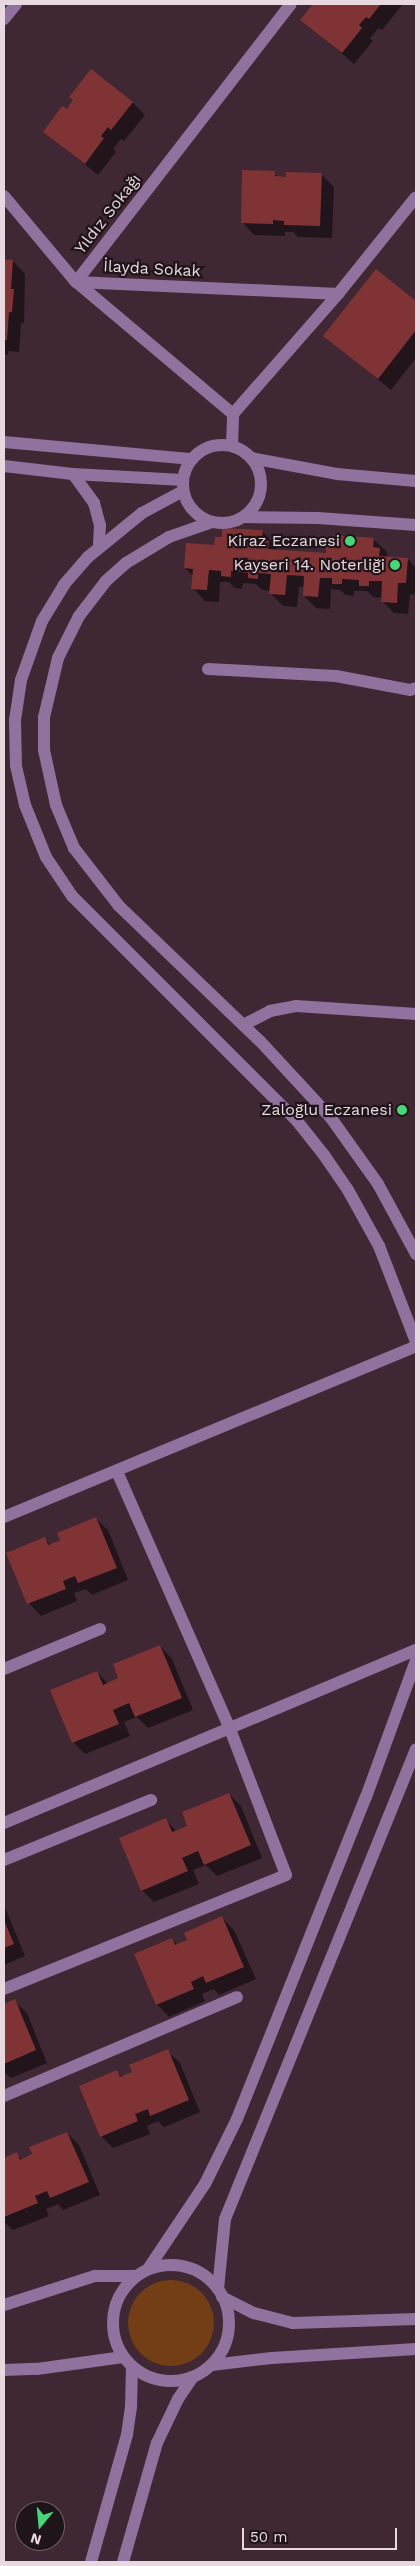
<!DOCTYPE html>
<html>
<head>
<meta charset="utf-8">
<style>
  body { margin:0 }
  #map { position:relative; width:420px; height:2566px; overflow:hidden; background:#3f2733; font-family:"Work Sans",sans-serif }
  div>[style] { position:absolute }
  [style*='--x'] { left:calc(var(--x)*1px); top:calc(var(--y)*1px); width:calc(var(--w)*1px); rotate:calc(var(--a)*1deg) }
  .green>* { inset:0; background:#733e15 }
  .round { border-radius:50% }
  .shadow>* { inset:0; background:#0007 }
  .building>* { inset:0; background:#803335 }
  .minor>* { height:12px; margin:-6px; padding:0 6px; transform-origin:6px; border-radius:6px; background:#91719d }
  .minor>.ring { margin:-6px; padding:0; box-sizing:content-box; background:none; border:12px solid #91719d; border-radius:50% }
  .dots>* { width:14px; height:14px; translate:-50% -50%; box-sizing:border-box; border:2px solid #1f1419; border-radius:50% }
  span { translate:-50% -50%; white-space:nowrap; text-align:center; line-height:1.15; -webkit-text-stroke:4.5px #1f1419; paint-order:stroke }
  .street-label { font-size:16px; color:#e8d8df }
  .poi-label { font-size:16px; color:#e8d8df }
  .right { translate:-100% -50%; text-align:right }
  .frame { position:absolute; inset:0; border:5px solid #e8d8df; pointer-events:none }
  .north { position:absolute; left:15px; top:2501px; width:50px; height:50px; box-sizing:border-box; background:#1f1419; border:1px solid #6f6268; border-radius:50%; rotate:197deg; font-size:14px; font-weight:700; line-height:20px; text-align:center; color:#e8d8df }
  .north::after { content:''; display:block; margin:auto; width:18px; height:22px; background:#48d778; clip-path:polygon(50% 0,100% 100%,50% 72%,0 100%) }
  .scale { position:absolute; left:242px; top:2528px; width:155px; height:22px; box-sizing:border-box; border:2px solid #e8d8df; border-top:0; padding-left:6px; font-size:15px; line-height:18px; white-space:nowrap; color:#e8d8df; -webkit-text-stroke:4px #1f1419; paint-order:stroke }
</style>
</head>
<body>
<div id="map">
  <div class="green">
    <div class="round" style="left:128px;top:2280px;width:86px;height:86px"></div>
  </div>
  <div class="shadow">
    <div style="clip-path:polygon(315px 4px,403px 4px,382px 30px,379px 28px,370px 38px,373px 41px,354px 64px,302px 20px)"></div>
    <div style="clip-path:polygon(132px 102px,145px 115px,124px 141px,121px 139px,113px 149px,116px 152px,98px 175px,44px 132px,67px 111px)"></div>
    <div style="clip-path:polygon(274px 173px,279px 178px,321px 174px,334px 187px,332px 238px,298px 237px,293px 232px,285px 232px,285px 236px,254px 235px,242px 222px)"></div>
    <div style="clip-path:polygon(4px 258px,13px 261px,25px 274px,24px 323px,21px 323px,19px 352px,8px 351px,8px 355px,4px 354px)"></div>
    <div style="clip-path:polygon(376px 271px,416px 302px,416px 358px,391px 390px,325px 336px)"></div>
    <div style="clip-path:polygon(262px 531px,274px 544px,277px 551px,327px 554px,334px 546px,373px 539px,386px 551px,388px 558px,408px 559px,416px 568px,416px 595px,410px 594px,408px 614px,394px 613px,382px 601px,382px 598px,373px 597px,367px 591px,354px 591px,354px 596px,346px 595px,340px 590px,331px 589px,330px 609px,316px 608px,304px 596px,304px 587px,299px 587px,297px 607px,283px 606px,271px 594px,271px 591px,262px 590px,256px 584px,243px 583px,242px 589px,235px 588px,229px 582px,220px 582px,219px 602px,205px 601px,193px 588px,193px 576px,185px 568px,216px 546px)"></div>
    <div style="clip-path:polygon(95px 1518px,108px 1530px,128px 1580px,92px 1595px,86px 1589px,74px 1593px,77px 1601px,41px 1616px,29px 1603px,8px 1554px,44px 1539px,51px 1545px)"></div>
    <div style="clip-path:polygon(160px 1646px,172px 1659px,193px 1710px,148px 1728px,137px 1717px,124px 1722px,130px 1736px,85px 1754px,73px 1742px,97px 1672px,108px 1684px,120px 1679px)"></div>
    <div style="clip-path:polygon(229px 1794px,241px 1806px,262px 1858px,217px 1876px,206px 1865px,193px 1870px,199px 1884px,154px 1902px,142px 1890px,166px 1820px,177px 1832px,189px 1827px)"></div>
    <div style="clip-path:polygon(4px 1905px,25px 1956px,4px 1965px)"></div>
    <div style="clip-path:polygon(222px 1918px,234px 1930px,256px 1979px,219px 1995px,214px 1989px,202px 1994px,205px 2001px,169px 2017px,157px 2004px,172px 1940px,178px 1945px,189px 1941px)"></div>
    <div style="clip-path:polygon(14px 2001px,27px 2013px,47px 2063px,11px 2078px,4px 2072px,4px 2005px)"></div>
    <div style="clip-path:polygon(167px 2051px,180px 2063px,200px 2112px,164px 2127px,158px 2121px,147px 2126px,150px 2134px,113px 2148px,101px 2136px,117px 2072px,123px 2078px,134px 2073px)"></div>
    <div style="clip-path:polygon(67px 2133px,79px 2145px,100px 2195px,63px 2210px,58px 2204px,46px 2209px,49px 2216px,13px 2230px,4px 2222px,4px 2159px,16px 2154px,22px 2160px,34px 2155px)"></div>
  </div>
  <div class="building">
    <div style="clip-path:polygon(313px 4px,381px 4px,369px 19px,366px 17px,359px 25px,362px 28px,342px 53px,300px 20px)"></div>
    <div style="clip-path:polygon(91px 69px,133px 102px,111px 130px,108px 127px,101px 136px,104px 138px,85px 164px,43px 132px,62px 106px,67px 109px,73px 100px,69px 97px)"></div>
    <div style="clip-path:polygon(242px 170px,275px 171px,275px 176px,286px 177px,286px 172px,322px 173px,320px 226px,284px 225px,284px 221px,273px 220px,273px 224px,241px 223px)"></div>
    <div style="clip-path:polygon(4px 259px,13px 260px,11px 289px,14px 289px,12px 312px,9px 312px,7px 340px,4px 340px)"></div>
    <div style="clip-path:polygon(376px 269px,416px 301px,416px 330px,378px 379px,323px 336px)"></div>
    <div style="clip-path:polygon(222px 528px,263px 530px,262px 540px,269px 541px,268px 549px,326px 553px,326px 545px,333px 545px,333px 535px,374px 538px,373px 547px,380px 548px,379px 556px,408px 558px,406px 583px,398px 583px,397px 603px,381px 602px,382px 581px,369px 581px,369px 586px,359px 586px,359px 580px,342px 579px,342px 584px,332px 584px,332px 578px,320px 578px,318px 597px,303px 596px,304px 576px,287px 575px,285px 595px,269px 594px,271px 574px,258px 573px,258px 579px,248px 578px,248px 573px,231px 571px,231px 577px,221px 576px,221px 571px,209px 570px,207px 590px,191px 589px,193px 569px,184px 568px,186px 543px,214px 545px,215px 537px,222px 537px)"></div>
    <div style="clip-path:polygon(96px 1517px,117px 1568px,78px 1583px,75px 1576px,63px 1581px,66px 1589px,27px 1604px,6px 1553px,45px 1537px,48px 1545px,60px 1540px,57px 1533px)"></div>
    <div style="clip-path:polygon(160px 1645px,182px 1698px,135px 1717px,129px 1703px,113px 1710px,119px 1724px,72px 1743px,50px 1690px,97px 1671px,103px 1685px,118px 1678px,113px 1664px)"></div>
    <div style="clip-path:polygon(229px 1793px,251px 1845px,204px 1865px,198px 1851px,182px 1858px,188px 1871px,141px 1891px,119px 1838px,166px 1818px,172px 1832px,187px 1826px,182px 1812px)"></div>
    <div style="clip-path:polygon(222px 1916px,244px 1967px,206px 1983px,203px 1976px,191px 1982px,194px 1989px,156px 2005px,134px 1954px,172px 1938px,175px 1945px,187px 1940px,184px 1933px)"></div>
    <div style="clip-path:polygon(4px 1920px,14px 1944px,4px 1948px)"></div>
    <div style="clip-path:polygon(15px 1999px,36px 2050px,4px 2064px,4px 2004px)"></div>
    <div style="clip-path:polygon(168px 2049px,189px 2100px,150px 2116px,148px 2109px,135px 2114px,138px 2121px,100px 2137px,79px 2086px,117px 2070px,120px 2077px,132px 2072px,129px 2065px)"></div>
    <div style="clip-path:polygon(67px 2132px,89px 2182px,50px 2198px,47px 2191px,35px 2196px,38px 2203px,4px 2217px,4px 2158px,17px 2152px,20px 2160px,32px 2154px,29px 2147px)"></div>
  </div>
  <div class="minor">
    <div style="--x:4;--y:19;--w:19;--a:-51"></div>
    <div style="--x:4;--y:196;--w:112;--a:50.1"></div>
    <div style="--x:76;--y:282;--w:262;--a:2.6"></div>
    <div style="--x:233;--y:414;--w:205;--a:-139.9"></div>
    <div style="--x:76;--y:282;--w:351;--a:-52.3"></div>
    <div style="--x:4;--y:442;--w:189;--a:5.2"></div>
    <div class="ring" style="left:183px;top:445px;width:66px;height:66px"></div>
    <div style="--x:232;--y:446;--w:32;--a:-88"></div>
    <div style="--x:233;--y:414;--w:159;--a:-48.8"></div>
    <div style="--x:338;--y:294;--w:124;--a:-51.2"></div>
    <div style="--x:251;--y:458;--w:87;--a:10.5"></div>
    <div style="--x:337;--y:474;--w:79;--a:5.1"></div>
    <div style="--x:4;--y:466;--w:69;--a:6.6"></div>
    <div style="--x:73;--y:474;--w:110;--a:3.1"></div>
    <div style="--x:73;--y:474;--w:36;--a:54"></div>
    <div style="--x:94;--y:503;--w:23;--a:75"></div>
    <div style="--x:100;--y:525;--w:22;--a:93"></div>
    <div style="--x:183;--y:491;--w:47;--a:151.8"></div>
    <div style="--x:142;--y:513;--w:70;--a:140.8"></div>
    <div style="--x:88;--y:557;--w:37;--a:131"></div>
    <div style="--x:64;--y:585;--w:42;--a:121.4"></div>
    <div style="--x:42;--y:621;--w:63;--a:109.6"></div>
    <div style="--x:21;--y:680;--w:40;--a:98.5"></div>
    <div style="--x:15;--y:720;--w:46;--a:88.8"></div>
    <div style="--x:16;--y:766;--w:40;--a:77"></div>
    <div style="--x:25;--y:805;--w:56;--a:68"></div>
    <div style="--x:46;--y:857;--w:47;--a:56.3"></div>
    <div style="--x:72;--y:896;--w:318;--a:45"></div>
    <div style="--x:297;--y:1121;--w:43;--a:51.5"></div>
    <div style="--x:324;--y:1155;--w:42;--a:55.6"></div>
    <div style="--x:348;--y:1190;--w:64;--a:61"></div>
    <div style="--x:379;--y:1246;--w:103;--a:68.9"></div>
    <div style="--x:244;--y:517;--w:74;--a:0.8"></div>
    <div style="--x:318;--y:518;--w:98;--a:4.1"></div>
    <div style="--x:212;--y:522;--w:46;--a:160.8"></div>
    <div style="--x:169;--y:537;--w:50;--a:148.8"></div>
    <div style="--x:126;--y:563;--w:27;--a:138"></div>
    <div style="--x:106;--y:581;--w:44;--a:127.6"></div>
    <div style="--x:79;--y:616;--w:47;--a:116.6"></div>
    <div style="--x:58;--y:658;--w:61;--a:103.3"></div>
    <div style="--x:44;--y:717;--w:33;--a:90"></div>
    <div style="--x:44;--y:750;--w:56;--a:77.7"></div>
    <div style="--x:56;--y:805;--w:47;--a:67.3"></div>
    <div style="--x:74;--y:848;--w:73;--a:52.2"></div>
    <div style="--x:119;--y:906;--w:195;--a:43.8"></div>
    <div style="--x:260;--y:1041;--w:105;--a:47.3"></div>
    <div style="--x:331;--y:1118;--w:81;--a:54.5"></div>
    <div style="--x:378;--y:1184;--w:80;--a:61.5"></div>
    <div style="--x:208;--y:669;--w:128;--a:3.1"></div>
    <div style="--x:336;--y:676;--w:75;--a:10.7"></div>
    <div style="--x:410;--y:690;--w:6;--a:-18"></div>
    <div style="--x:243;--y:1025;--w:30;--a:-27"></div>
    <div style="--x:270;--y:1011;--w:26;--a:-11"></div>
    <div style="--x:296;--y:1006;--w:120;--a:3.8"></div>
    <div style="--x:4;--y:1517;--w:446;--a:-22.5"></div>
    <div style="--x:4;--y:1669;--w:104;--a:-22.6"></div>
    <div style="--x:4;--y:1823;--w:447;--a:-22.8"></div>
    <div style="--x:4;--y:1860;--w:159;--a:-22.2"></div>
    <div style="--x:4;--y:1989;--w:304;--a:-22"></div>
    <div style="--x:286;--y:1875;--w:156;--a:-111"></div>
    <div style="--x:230;--y:1729;--w:282;--a:-113.7"></div>
    <div style="--x:4;--y:2096;--w:253;--a:-23"></div>
    <div class="ring" style="left:113px;top:2265px;width:104px;height:104px"></div>
    <div style="--x:148;--y:2269;--w:102;--a:-56.2"></div>
    <div style="--x:205;--y:2184;--w:72;--a:-63.8"></div>
    <div style="--x:237;--y:2119;--w:347;--a:-68.2"></div>
    <div style="--x:366;--y:1797;--w:146;--a:-69.9"></div>
    <div style="--x:218;--y:2289;--w:70;--a:-84.3"></div>
    <div style="--x:225;--y:2219;--w:507;--a:-67.88"></div>
    <div style="--x:222;--y:2297;--w:36;--a:27"></div>
    <div style="--x:254;--y:2313;--w:40;--a:14.4"></div>
    <div style="--x:293;--y:2323;--w:123;--a:-1.9"></div>
    <div style="--x:4;--y:2305;--w:96;--a:-17.7"></div>
    <div style="--x:95;--y:2276;--w:41;--a:0"></div>
    <div style="--x:212;--y:2365;--w:60;--a:-6.7"></div>
    <div style="--x:272;--y:2358;--w:144;--a:-3.6"></div>
    <div style="--x:4;--y:2370;--w:33;--a:-2"></div>
    <div style="--x:37;--y:2369;--w:87;--a:-7.9"></div>
    <div style="--x:91;--y:2562;--w:132;--a:-74.2"></div>
    <div style="--x:127;--y:2435;--w:28;--a:-82"></div>
    <div style="--x:131;--y:2407;--w:40;--a:-88.6"></div>
    <div style="--x:123;--y:2562;--w:124;--a:-74.1"></div>
    <div style="--x:157;--y:2443;--w:49;--a:-64.5"></div>
    <div style="--x:178;--y:2399;--w:27;--a:-56"></div>
  </div>
  <div class="dots">
    <div style="left:350px;top:541px;background:#48d778"></div>
    <div style="left:395px;top:565px;background:#48d778"></div>
    <div style="left:402px;top:1110px;background:#48d778"></div>
  </div>
  <div class="street-label">
    <span style="left:108px;top:214px;rotate:-52deg">Yıldız Sokağı</span>
    <span style="left:152px;top:269px;rotate:3deg">İlayda Sokak</span>
  </div>
  <div class="poi-label">
    <span class="right" style="left:340px;top:541px">Kiraz Eczanesi</span>
    <span class="right" style="left:385px;top:565px">Kayseri 14. Noterliği</span>
    <span class="right" style="left:392px;top:1110px">Zaloğlu Eczanesi</span>
  </div>
  <div class="frame"></div>
  <div class="north">N</div>
  <div class="scale">50 m</div>
</div>
</body>
</html>
